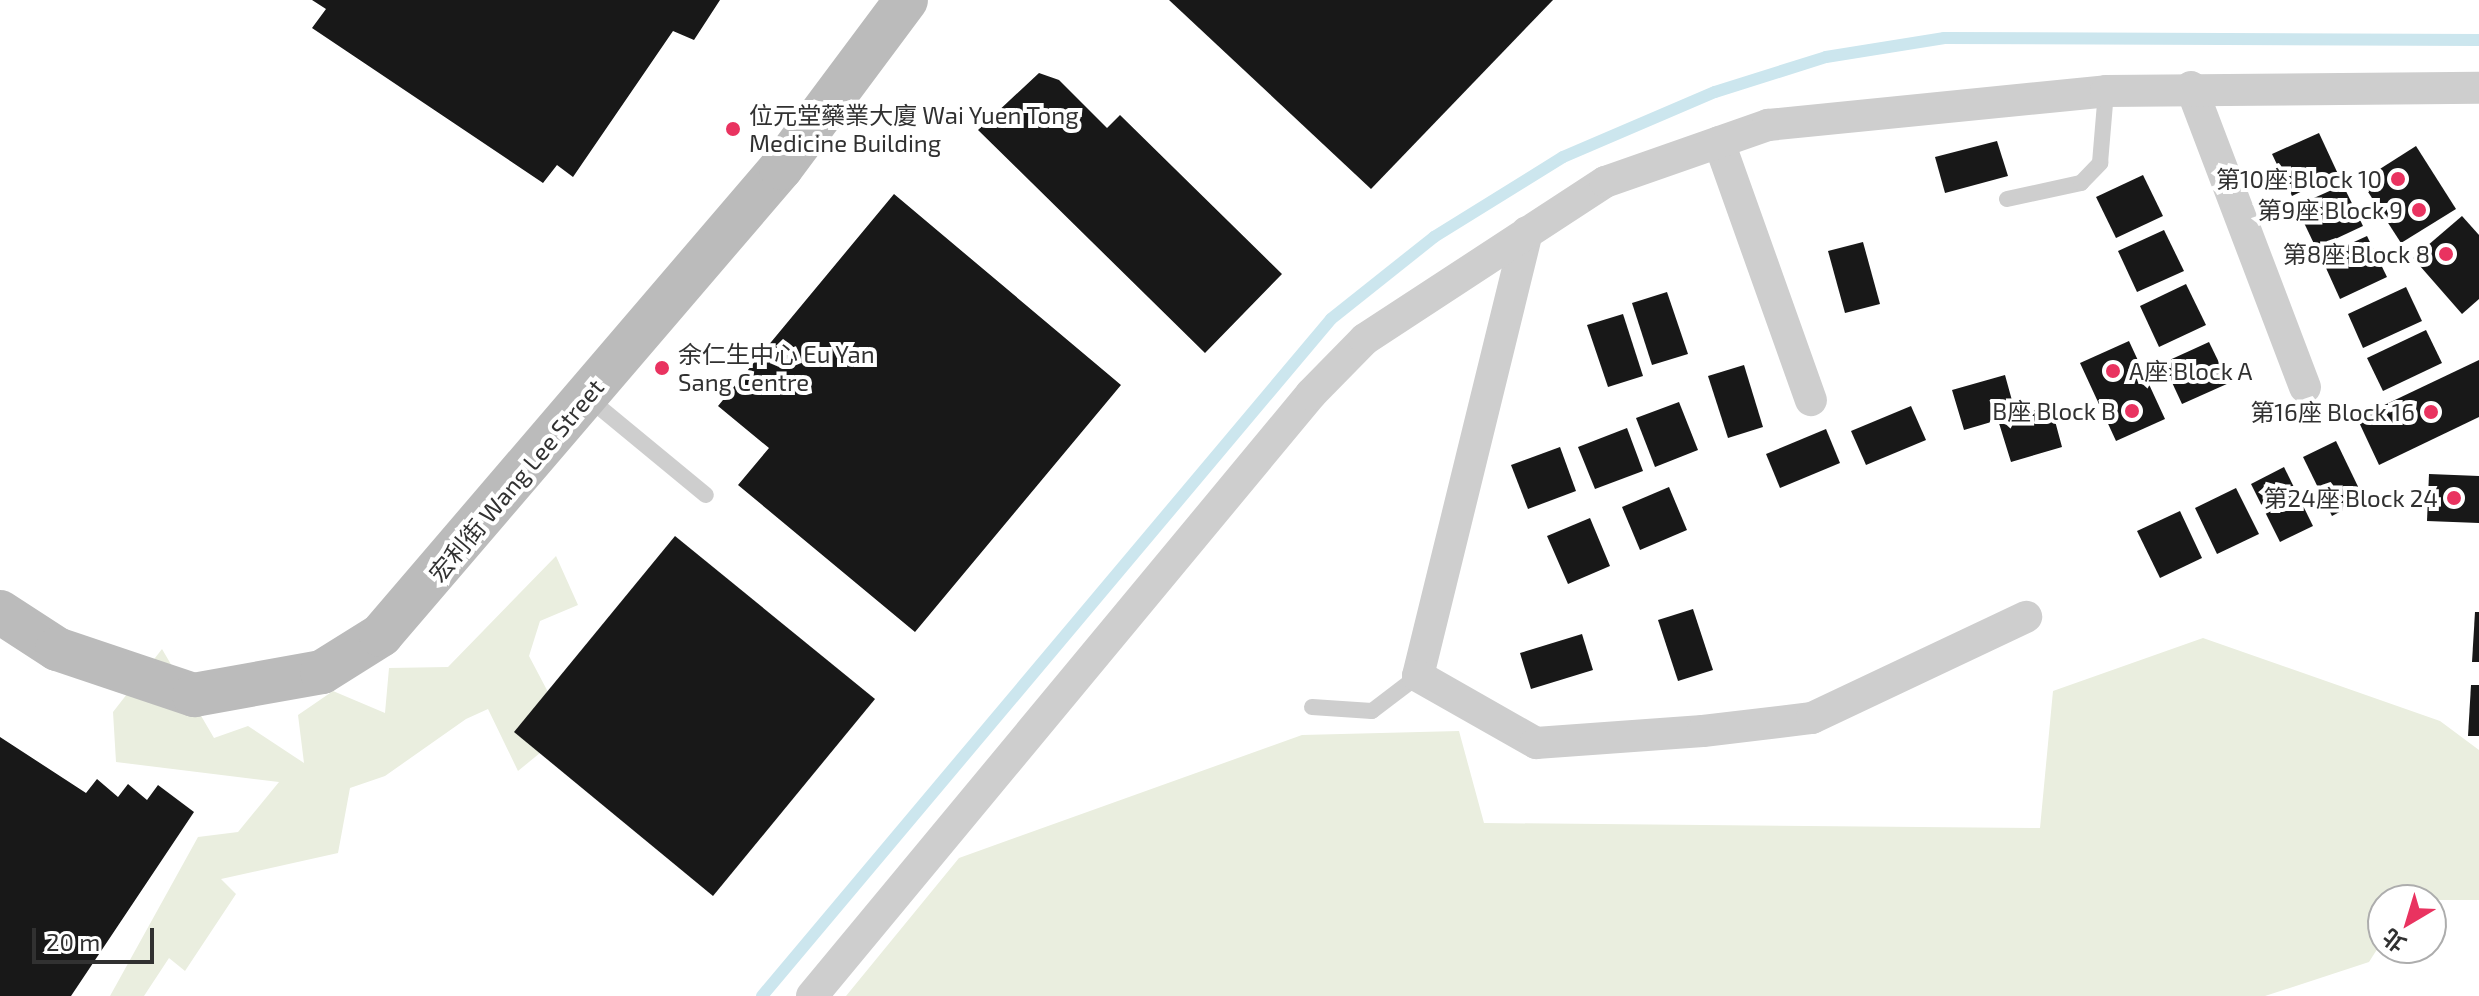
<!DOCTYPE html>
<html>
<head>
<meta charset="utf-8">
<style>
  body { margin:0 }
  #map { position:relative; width:2479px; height:996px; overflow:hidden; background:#fff; font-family:"Exo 2","Noto Sans TC",sans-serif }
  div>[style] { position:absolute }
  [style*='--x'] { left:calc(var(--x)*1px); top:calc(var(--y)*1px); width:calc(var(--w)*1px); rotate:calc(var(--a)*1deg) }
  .green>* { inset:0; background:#eaeedf }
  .stream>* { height:12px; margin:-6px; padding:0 6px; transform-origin:6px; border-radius:6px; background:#cce6ee }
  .building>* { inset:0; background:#181818 }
  .lane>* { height:16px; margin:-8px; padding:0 8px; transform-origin:8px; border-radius:8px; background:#cecece }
  .street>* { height:32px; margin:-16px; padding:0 16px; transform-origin:16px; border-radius:16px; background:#cecece }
  .secondary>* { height:44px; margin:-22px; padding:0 22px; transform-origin:22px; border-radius:22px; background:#bbb }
  .dots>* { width:22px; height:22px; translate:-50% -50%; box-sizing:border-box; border:4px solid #fff; border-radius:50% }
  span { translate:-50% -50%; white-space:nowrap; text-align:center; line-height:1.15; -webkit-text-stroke:8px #fff; paint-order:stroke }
  .poi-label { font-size:24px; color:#313131 }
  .left { translate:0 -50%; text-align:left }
  .right { translate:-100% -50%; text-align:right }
  .street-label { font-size:24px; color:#313131 }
  .north { position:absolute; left:2367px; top:884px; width:80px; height:80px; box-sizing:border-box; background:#fff; border:2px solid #adadad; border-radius:50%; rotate:218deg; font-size:22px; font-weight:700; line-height:32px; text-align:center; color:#313131 }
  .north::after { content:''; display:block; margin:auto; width:28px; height:36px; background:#e93360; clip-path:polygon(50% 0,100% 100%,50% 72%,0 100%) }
  .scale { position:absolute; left:32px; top:928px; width:122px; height:36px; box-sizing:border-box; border:4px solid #313131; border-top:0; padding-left:10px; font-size:24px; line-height:28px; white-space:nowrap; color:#313131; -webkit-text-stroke:6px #fff; paint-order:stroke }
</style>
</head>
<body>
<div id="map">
  <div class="green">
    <div style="clip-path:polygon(556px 556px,578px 605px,540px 621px,529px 656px,568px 730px,518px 771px,488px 709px,466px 719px,385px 776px,350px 788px,338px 853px,221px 879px,236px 894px,185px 971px,169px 958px,144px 996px,110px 996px,198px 837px,238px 832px,279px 782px,116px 762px,113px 712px,162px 649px,214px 738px,248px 726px,304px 763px,298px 715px,333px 691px,385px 713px,389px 668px,448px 667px)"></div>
    <div style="clip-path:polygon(2203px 638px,2440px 721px,2479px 750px,2479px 900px,2383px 900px,2383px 940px,2369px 962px,2265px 996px,846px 996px,959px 858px,1302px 735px,1459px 731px,1484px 823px,2040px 828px,2053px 691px)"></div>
  </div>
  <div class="stream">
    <div style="--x:762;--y:996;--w:884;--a:-49.95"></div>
    <div style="--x:1331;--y:319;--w:132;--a:-38.5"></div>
    <div style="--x:1434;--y:237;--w:152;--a:-31.8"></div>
    <div style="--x:1563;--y:157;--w:165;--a:-23.2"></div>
    <div style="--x:1715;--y:92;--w:116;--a:-17.5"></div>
    <div style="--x:1826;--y:57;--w:120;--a:-9.1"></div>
    <div style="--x:1944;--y:38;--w:535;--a:0.21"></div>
  </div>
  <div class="building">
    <div style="clip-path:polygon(312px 0,720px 0,694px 40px,673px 31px,573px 177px,557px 165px,543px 183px,312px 28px,326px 9px)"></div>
    <div style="clip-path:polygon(1169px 0,1553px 0,1371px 189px)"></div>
    <div style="clip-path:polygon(1039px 73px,1059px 80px,1107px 128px,1120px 115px,1282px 274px,1205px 353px,978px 130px)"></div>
    <div style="clip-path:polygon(2319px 133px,2338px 174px,2292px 196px,2272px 154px)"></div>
    <div style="clip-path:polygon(1997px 141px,2008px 176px,1945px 193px,1935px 157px)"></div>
    <div style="clip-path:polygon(2416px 146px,2456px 209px,2401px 243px,2361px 181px)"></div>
    <div style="clip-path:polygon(2143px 175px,2163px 216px,2116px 238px,2096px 197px)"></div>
    <div style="clip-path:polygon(2343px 185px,2363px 226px,2316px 248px,2296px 206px)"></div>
    <div style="clip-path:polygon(894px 194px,1121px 385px,915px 632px,738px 485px,769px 448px,718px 406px)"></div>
    <div style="clip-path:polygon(2462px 216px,2479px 235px,2479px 299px,2462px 314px,2413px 258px)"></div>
    <div style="clip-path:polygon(2164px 230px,2184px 271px,2137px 292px,2118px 251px)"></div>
    <div style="clip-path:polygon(2367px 236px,2387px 277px,2340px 299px,2321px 257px)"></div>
    <div style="clip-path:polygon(1863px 242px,1880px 304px,1845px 313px,1828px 251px)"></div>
    <div style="clip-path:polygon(2186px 284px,2206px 325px,2159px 347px,2140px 306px)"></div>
    <div style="clip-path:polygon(2406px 287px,2422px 321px,2363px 348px,2348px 314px)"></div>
    <div style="clip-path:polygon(1667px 292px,1688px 354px,1652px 365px,1632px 303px)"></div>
    <div style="clip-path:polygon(1623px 314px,1643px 376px,1608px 387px,1587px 325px)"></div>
    <div style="clip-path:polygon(2426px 330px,2442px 363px,2383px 391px,2367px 358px)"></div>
    <div style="clip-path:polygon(2129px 341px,2165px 419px,2116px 441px,2080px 363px)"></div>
    <div style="clip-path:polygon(2209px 342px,2229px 383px,2182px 404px,2163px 363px)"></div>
    <div style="clip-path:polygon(2479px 360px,2479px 417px,2379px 465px,2357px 418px)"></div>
    <div style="clip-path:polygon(1744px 365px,1763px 427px,1728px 438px,1708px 376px)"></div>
    <div style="clip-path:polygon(2005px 375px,2016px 415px,2051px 406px,2062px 447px,2011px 462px,1998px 420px,1964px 430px,1952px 390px)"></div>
    <div style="clip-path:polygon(1679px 402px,1698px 450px,1655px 467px,1636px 418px)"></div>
    <div style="clip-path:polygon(1911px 406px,1926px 440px,1866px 465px,1851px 431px)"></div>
    <div style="clip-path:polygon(1627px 428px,1643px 471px,1595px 489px,1578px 447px)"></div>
    <div style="clip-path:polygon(1826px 429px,1840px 463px,1780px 488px,1766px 454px)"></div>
    <div style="clip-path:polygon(2336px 441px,2364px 499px,2332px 516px,2303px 457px)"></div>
    <div style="clip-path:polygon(1560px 447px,1576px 491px,1528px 509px,1511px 465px)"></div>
    <div style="clip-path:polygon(2284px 467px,2313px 526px,2280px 542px,2251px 484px)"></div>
    <div style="clip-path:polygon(2429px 474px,2479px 476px,2479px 523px,2427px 521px)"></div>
    <div style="clip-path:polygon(1669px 487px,1687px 530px,1640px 550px,1622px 507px)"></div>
    <div style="clip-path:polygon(2236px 488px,2259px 534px,2217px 554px,2195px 508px)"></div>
    <div style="clip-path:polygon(2180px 511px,2202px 558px,2160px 578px,2137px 531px)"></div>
    <div style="clip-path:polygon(1590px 518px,1610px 566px,1568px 584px,1547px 536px)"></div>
    <div style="clip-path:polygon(675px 536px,875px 699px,713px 896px,514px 732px)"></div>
    <div style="clip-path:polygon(1693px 609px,1713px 670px,1678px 681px,1658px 620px)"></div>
    <div style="clip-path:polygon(2475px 612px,2479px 612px,2479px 662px,2472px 662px)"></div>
    <div style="clip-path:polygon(1582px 634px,1593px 670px,1531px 689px,1520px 653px)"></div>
    <div style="clip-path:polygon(2471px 685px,2479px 685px,2479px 736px,2468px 736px)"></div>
    <div style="clip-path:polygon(0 737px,86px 793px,97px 779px,118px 797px,128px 784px,147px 800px,158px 785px,194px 812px,71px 996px,0 996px)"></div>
  </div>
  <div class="lane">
    <div style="--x:2007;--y:199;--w:76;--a:-12.2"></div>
    <div style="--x:2081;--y:183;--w:28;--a:-46"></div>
    <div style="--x:2100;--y:163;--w:72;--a:-85.2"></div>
    <div style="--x:587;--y:397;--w:154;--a:39.5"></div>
    <div style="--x:1312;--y:707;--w:60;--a:3.8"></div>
    <div style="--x:1372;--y:711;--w:58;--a:-37.3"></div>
  </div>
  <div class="street">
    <div style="--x:2191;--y:87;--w:321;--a:69.2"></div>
    <div style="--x:1719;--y:142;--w:274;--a:70.4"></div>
    <div style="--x:1527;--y:232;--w:457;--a:103.8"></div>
    <div style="--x:1418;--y:676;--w:136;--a:29.6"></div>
    <div style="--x:1536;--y:743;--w:167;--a:-4.1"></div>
    <div style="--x:1703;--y:731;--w:110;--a:-6.8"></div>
    <div style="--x:1812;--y:718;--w:237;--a:-25.3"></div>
    <div style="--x:812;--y:996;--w:782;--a:-50.34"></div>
    <div style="--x:1311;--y:394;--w:77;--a:-45.5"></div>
    <div style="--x:1365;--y:339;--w:287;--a:-33.2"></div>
    <div style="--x:1605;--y:182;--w:173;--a:-19.3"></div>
    <div style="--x:1768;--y:125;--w:340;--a:-5.7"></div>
    <div style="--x:2106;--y:91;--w:373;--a:-0.5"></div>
  </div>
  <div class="secondary">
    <div style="--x:0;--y:612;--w:68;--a:33"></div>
    <div style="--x:57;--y:649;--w:145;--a:18.6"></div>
    <div style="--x:194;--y:695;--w:130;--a:-10.2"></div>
    <div style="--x:322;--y:672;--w:70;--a:-32.1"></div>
    <div style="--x:381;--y:635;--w:615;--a:-49.42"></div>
    <div style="--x:781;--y:168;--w:209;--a:-53.3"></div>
  </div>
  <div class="dots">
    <div style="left:733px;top:129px;background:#e93360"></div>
    <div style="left:2398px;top:179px;background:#e93360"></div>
    <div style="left:2419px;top:210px;background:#e93360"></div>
    <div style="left:2446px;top:254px;background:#e93360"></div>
    <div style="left:662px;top:368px;background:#e93360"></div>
    <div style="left:2113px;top:371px;background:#e93360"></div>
    <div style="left:2132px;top:411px;background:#e93360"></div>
    <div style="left:2431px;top:412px;background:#e93360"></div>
    <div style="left:2454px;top:498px;background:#e93360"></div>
  </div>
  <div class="poi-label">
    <span class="left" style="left:749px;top:129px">位元堂藥業大廈 Wai Yuen Tong<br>Medicine Building</span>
    <span class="right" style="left:2382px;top:179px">第10座 Block 10</span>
    <span class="right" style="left:2403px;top:210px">第9座 Block 9</span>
    <span class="right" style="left:2430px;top:254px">第8座 Block 8</span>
    <span class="left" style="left:678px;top:368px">余仁生中心 Eu Yan<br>Sang Centre</span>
    <span class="left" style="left:2129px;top:371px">A座 Block A</span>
    <span class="right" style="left:2116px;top:411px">B座 Block B</span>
    <span class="right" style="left:2415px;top:412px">第16座 Block 16</span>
    <span class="right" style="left:2438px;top:498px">第24座 Block 24</span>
  </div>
  <div class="street-label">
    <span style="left:516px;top:480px;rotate:-50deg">宏利街 Wang Lee Street</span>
  </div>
  <div class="north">北</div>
  <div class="scale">20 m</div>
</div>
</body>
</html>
